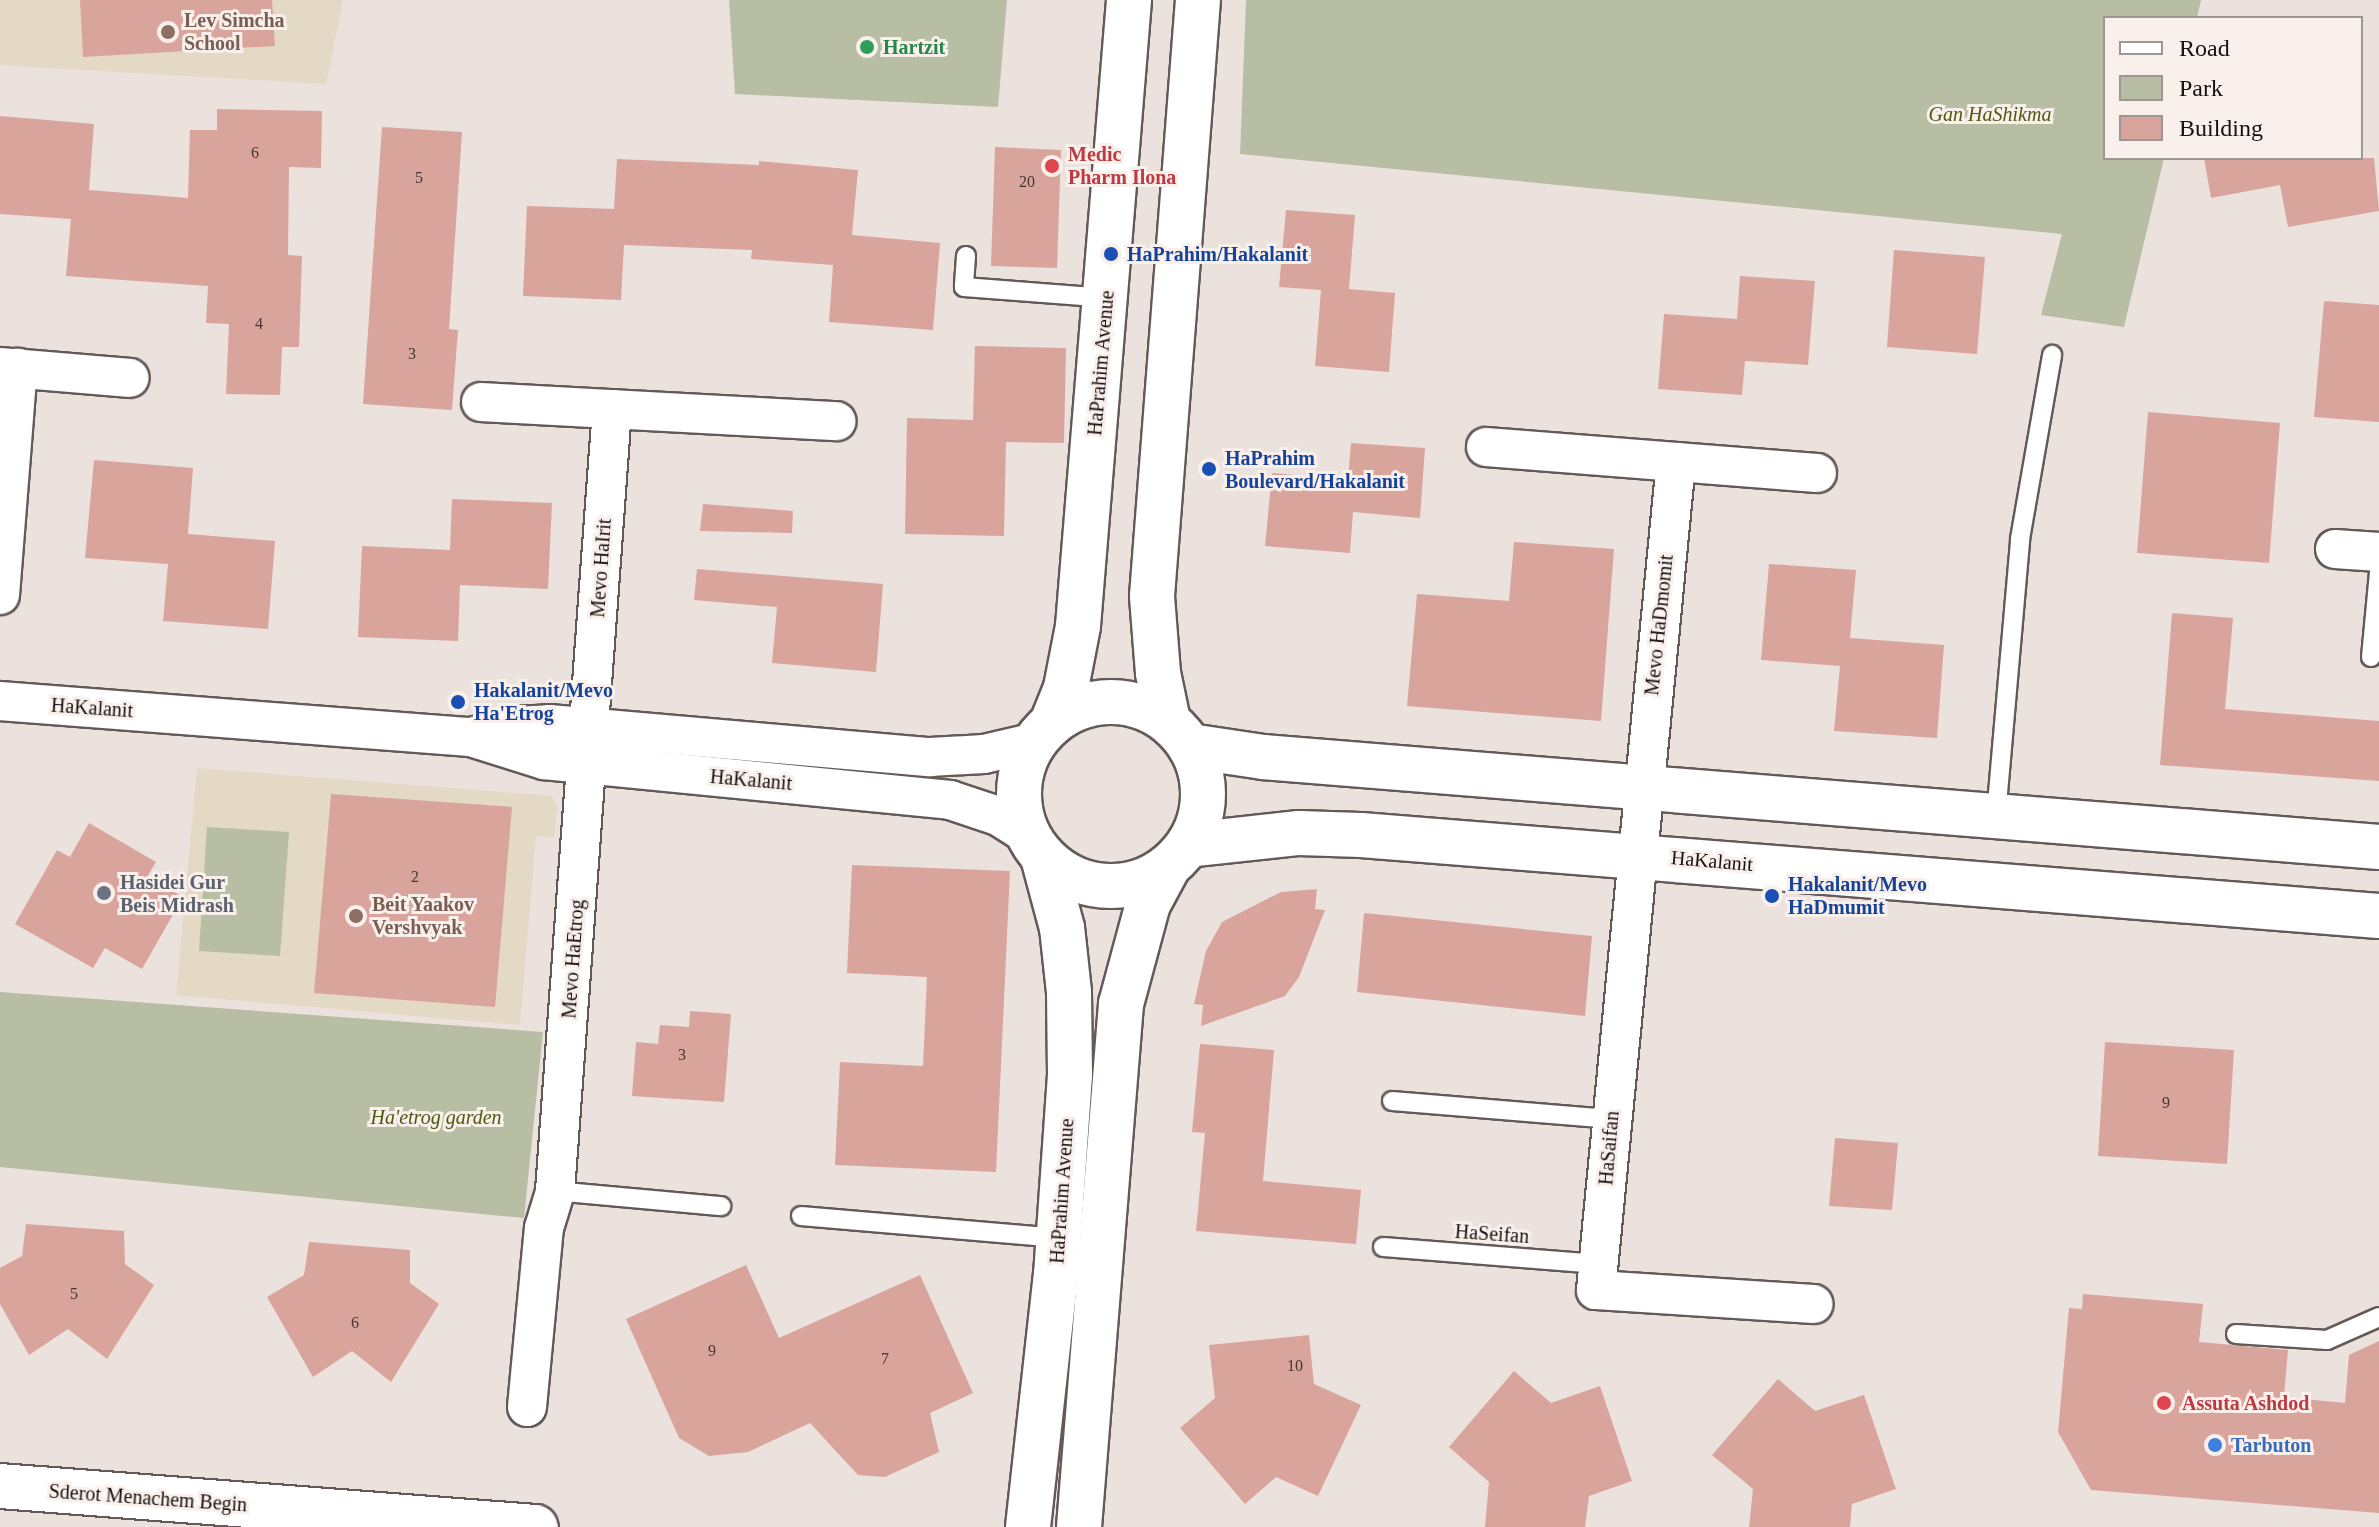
<!DOCTYPE html>
<html>
<head>
<meta charset="utf-8">
<style>
  body { margin:0 }
  #map { position:relative; width:2379px; height:1527px; overflow:hidden; background:#ebe2de; font-family:Georgia,serif }
  div>[style] { position:absolute }
  [style*='--x'] { left:calc(var(--x)*1px); top:calc(var(--y)*1px); width:calc(var(--w)*1px); rotate:calc(var(--a)*1deg) }
  .education>* { inset:0; background:#e3d9c4 }
  .green>* { inset:0; background:#b7bea3 }
  .building>* { inset:0; background:#d9a49c }
  .roads { filter:drop-shadow(2px 0 #635a57) drop-shadow(-2px 0 #635a57) drop-shadow(0 2px #635a57) drop-shadow(0 -2px #635a57) }
  .service>* { height:18px; margin:-9px; padding:0 9px; transform-origin:9px; border-radius:9px; background:#fff }
  .minor>* { height:38px; margin:-19px; padding:0 19px; transform-origin:19px; border-radius:19px; background:#fff }
  .tertiary>* { height:44px; margin:-22px; padding:0 22px; transform-origin:22px; border-radius:22px; background:#fff }
  .tertiary>.ring { margin:-22px; padding:0; box-sizing:content-box; background:none; border:44px solid #fff; border-radius:50% }
  .secondary>* { height:44px; margin:-22px; padding:0 22px; transform-origin:22px; border-radius:22px; background:#fff }
  .dots>* { width:22px; height:22px; translate:-50% -50%; box-sizing:border-box; border:4px solid #f9efeb; border-radius:50% }
  span { translate:-50% -50%; white-space:nowrap; text-align:center; line-height:1.15; -webkit-text-stroke:6px #f9efeb; paint-order:stroke }
  .number-label { font-size:16px; color:#453633 }
  .number-label span { -webkit-text-stroke-width:0 }
  .education-label { font-size:20px; color:#785e54; font-weight:700 }
  .left { translate:0 -50%; text-align:left }
  .leisure-label { font-size:20px; color:#27864d; font-weight:700 }
  .park-label { font-size:20px; color:#4d5810; font-style:italic }
  .health-label { font-size:20px; color:#be3a42; font-weight:700 }
  .transit-label { font-size:20px; color:#164399; font-weight:700 }
  .street-label { font-size:20px; color:#141110 }
  .worship-label { font-size:20px; color:#5b616d; font-weight:700 }
  .shop-label { font-size:20px; color:#366cbe; font-weight:700 }
  .legend { position:absolute; left:2103px; top:16px; width:260px; height:144px; box-sizing:border-box; background:#f9efeb; border:2px solid #9d9693; margin:0; padding:10px 14px; list-style:none; font-size:24px; color:#141110 }
  .legend li { display:flex; align-items:center; gap:16px; height:40px }
  .legend b { width:40px; border:2px solid #9d9693 }
</style>
</head>
<body>
<div id="map">
  <div class="education">
    <div style="clip-path:polygon(0 0,343px 0,326px 84px,0 65px)"></div>
    <div style="clip-path:polygon(197px 768px,551px 796px,557px 807px,554px 837px,536px 836px,520px 1025px,176px 995px)"></div>
  </div>
  <div class="green">
    <div style="clip-path:polygon(729px 0,1007px 0,998px 107px,735px 94px)"></div>
    <div style="clip-path:polygon(1246px 0,2201px 0,2197px 18px,2105px 18px,2105px 158px,2164px 158px,2124px 327px,2041px 315px,2062px 234px,1240px 154px)"></div>
    <div style="clip-path:polygon(207px 827px,289px 832px,280px 956px,199px 951px)"></div>
    <div style="clip-path:polygon(0 992px,543px 1032px,524px 1218px,0 1167px)"></div>
  </div>
  <div class="building">
    <div style="clip-path:polygon(80px 0,272px 0,275px 46px,83px 57px)"></div>
    <div style="clip-path:polygon(217px 109px,322px 111px,321px 168px,289px 167px,288px 255px,302px 256px,299px 347px,282px 347px,280px 395px,226px 394px,229px 324px,206px 323px,208px 286px,66px 276px,71px 219px,0 214px,0 116px,94px 124px,89px 190px,188px 198px,190px 130px,217px 130px)"></div>
    <div style="clip-path:polygon(382px 127px,462px 132px,449px 329px,458px 330px,452px 410px,363px 404px)"></div>
    <div style="clip-path:polygon(995px 147px,1061px 150px,1057px 268px,991px 266px)"></div>
    <div style="clip-path:polygon(2204px 158px,2374px 158px,2379px 211px,2288px 227px,2280px 185px,2211px 198px)"></div>
    <div style="clip-path:polygon(617px 159px,759px 165px,759px 161px,858px 170px,852px 235px,940px 243px,933px 330px,829px 322px,833px 265px,751px 259px,752px 250px,624px 245px,621px 300px,523px 296px,527px 206px,614px 209px)"></div>
    <div style="clip-path:polygon(1286px 210px,1355px 215px,1349px 289px,1395px 293px,1389px 372px,1315px 366px,1321px 290px,1279px 287px)"></div>
    <div style="clip-path:polygon(1894px 250px,1985px 257px,1977px 354px,1887px 347px)"></div>
    <div style="clip-path:polygon(1740px 276px,1815px 281px,1808px 365px,1745px 361px,1742px 395px,1658px 389px,1664px 314px,1737px 319px)"></div>
    <div style="clip-path:polygon(2324px 301px,2379px 305px,2379px 422px,2314px 417px)"></div>
    <div style="clip-path:polygon(975px 346px,1066px 348px,1064px 443px,1006px 442px,1004px 536px,905px 534px,907px 418px,973px 420px)"></div>
    <div style="clip-path:polygon(2148px 412px,2280px 423px,2269px 563px,2137px 553px)"></div>
    <div style="clip-path:polygon(1351px 443px,1425px 448px,1420px 518px,1353px 512px,1350px 553px,1265px 546px,1272px 473px,1348px 479px)"></div>
    <div style="clip-path:polygon(94px 460px,193px 468px,188px 534px,275px 541px,268px 629px,163px 621px,168px 564px,85px 558px)"></div>
    <div style="clip-path:polygon(452px 499px,552px 503px,548px 589px,460px 585px,458px 641px,358px 637px,362px 546px,450px 550px)"></div>
    <div style="clip-path:polygon(703px 504px,793px 511px,792px 533px,700px 531px)"></div>
    <div style="clip-path:polygon(1514px 542px,1614px 549px,1601px 721px,1407px 706px,1417px 594px,1509px 601px)"></div>
    <div style="clip-path:polygon(1769px 564px,1856px 570px,1850px 638px,1944px 645px,1937px 738px,1834px 731px,1840px 666px,1761px 660px)"></div>
    <div style="clip-path:polygon(697px 569px,883px 584px,876px 672px,772px 663px,777px 607px,694px 600px)"></div>
    <div style="clip-path:polygon(2172px 613px,2233px 618px,2225px 709px,2379px 721px,2379px 781px,2160px 765px)"></div>
    <div style="clip-path:polygon(331px 794px,512px 807px,495px 1007px,314px 993px)"></div>
    <div style="clip-path:polygon(89px 823px,156px 862px,147px 877px,183px 897px,142px 969px,105px 948px,93px 968px,15px 924px,57px 850px,70px 857px)"></div>
    <div style="clip-path:polygon(852px 865px,1010px 871px,996px 1172px,835px 1165px,840px 1062px,923px 1066px,927px 977px,847px 973px)"></div>
    <div style="clip-path:polygon(1317px 889px,1315px 909px,1325px 910px,1299px 977px,1285px 996px,1201px 1026px,1203px 1005px,1194px 1004px,1206px 951px,1222px 922px,1281px 892px)"></div>
    <div style="clip-path:polygon(1364px 913px,1592px 936px,1585px 1016px,1357px 992px)"></div>
    <div style="clip-path:polygon(690px 1011px,731px 1014px,724px 1102px,632px 1096px,636px 1042px,658px 1044px,660px 1025px,689px 1027px)"></div>
    <div style="clip-path:polygon(2105px 1042px,2234px 1050px,2227px 1164px,2098px 1156px)"></div>
    <div style="clip-path:polygon(1200px 1044px,1274px 1050px,1263px 1181px,1361px 1190px,1356px 1244px,1196px 1231px,1205px 1133px,1192px 1132px)"></div>
    <div style="clip-path:polygon(1835px 1138px,1898px 1143px,1892px 1210px,1829px 1206px)"></div>
    <div style="clip-path:polygon(26px 1224px,124px 1231px,125px 1264px,154px 1285px,107px 1359px,68px 1329px,29px 1355px,0 1304px,0 1268px,22px 1256px)"></div>
    <div style="clip-path:polygon(309px 1242px,410px 1250px,410px 1283px,439px 1304px,391px 1382px,352px 1351px,313px 1377px,267px 1297px,304px 1275px)"></div>
    <div style="clip-path:polygon(746px 1265px,779px 1338px,920px 1275px,973px 1393px,930px 1413px,939px 1452px,885px 1477px,858px 1475px,810px 1423px,748px 1452px,709px 1456px,679px 1438px,626px 1319px)"></div>
    <div style="clip-path:polygon(2083px 1294px,2203px 1304px,2199px 1342px,2288px 1350px,2284px 1397px,2345px 1403px,2349px 1355px,2379px 1341px,2379px 1513px,2091px 1490px,2058px 1432px,2069px 1308px,2082px 1309px)"></div>
    <div style="clip-path:polygon(1309px 1335px,1314px 1384px,1361px 1405px,1318px 1496px,1276px 1477px,1245px 1504px,1180px 1428px,1215px 1398px,1209px 1345px)"></div>
    <div style="clip-path:polygon(1514px 1371px,1551px 1403px,1600px 1386px,1632px 1481px,1589px 1496px,1585px 1527px,1485px 1527px,1489px 1482px,1449px 1447px)"></div>
    <div style="clip-path:polygon(1778px 1379px,1815px 1411px,1864px 1395px,1896px 1489px,1852px 1504px,1850px 1527px,1749px 1527px,1753px 1489px,1712px 1455px)"></div>
  </div>
  <div class="roads">
    <div class="service">
      <div style="--x:966;--y:256;--w:31;--a:94"></div>
      <div style="--x:964;--y:287;--w:142;--a:4.4"></div>
      <div style="--x:2371;--y:657;--w:85;--a:-84.6"></div>
      <div style="--x:1996;--y:816;--w:278;--a:-85"></div>
      <div style="--x:2020;--y:539;--w:187;--a:-80.1"></div>
      <div style="--x:1392;--y:1101;--w:221;--a:4.7"></div>
      <div style="--x:555;--y:1191;--w:167;--a:5.2"></div>
      <div style="--x:801;--y:1216;--w:258;--a:4.9"></div>
      <div style="--x:1383;--y:1247;--w:216;--a:4.5"></div>
      <div style="--x:2236;--y:1334;--w:91;--a:3.8"></div>
      <div style="--x:2327;--y:1340;--w:57;--a:-23.9"></div>
    </div>
    <div class="minor">
      <div style="--x:0;--y:367;--w:130;--a:4.8"></div>
      <div style="--x:481;--y:402;--w:356;--a:3.1"></div>
      <div style="--x:1486;--y:447;--w:332;--a:4.5"></div>
      <div style="--x:1676;--y:462;--w:832;--a:95.52"></div>
      <div style="--x:1596;--y:1290;--w:218;--a:3.7"></div>
      <div style="--x:2335;--y:549;--w:44;--a:3.9"></div>
      <div style="--x:0;--y:595;--w:228;--a:-85.5"></div>
      <div style="--x:0;--y:701;--w:472;--a:4.4"></div>
      <div style="--x:471;--y:737;--w:77;--a:17.5"></div>
      <div style="--x:544;--y:760;--w:408;--a:5.6"></div>
      <div style="--x:950;--y:800;--w:51;--a:18.4"></div>
      <div style="--x:998;--y:816;--w:34;--a:32"></div>
      <div style="--x:471;--y:737;--w:46;--a:-13.7"></div>
      <div style="--x:516;--y:726;--w:33;--a:-3"></div>
      <div style="--x:549;--y:724;--w:382;--a:5"></div>
      <div style="--x:930;--y:757;--w:54;--a:-3.2"></div>
      <div style="--x:984;--y:754;--w:53;--a:-13"></div>
      <div style="--x:527;--y:1407;--w:180;--a:-84.6"></div>
      <div style="--x:544;--y:1228;--w:39;--a:-73"></div>
      <div style="--x:555;--y:1191;--w:784;--a:-85.83"></div>
    </div>
    <div class="tertiary">
      <div class="ring" style="left:1019px;top:702px;width:140px;height:140px"></div>
      <div style="--x:1168;--y:721;--w:49;--a:-101.8"></div>
      <div style="--x:1158;--y:673;--w:77;--a:-94.5"></div>
      <div style="--x:1152;--y:596;--w:598;--a:-85.59"></div>
      <div style="--x:1052;--y:723;--w:38;--a:-68"></div>
      <div style="--x:1066;--y:688;--w:63;--a:-79"></div>
      <div style="--x:1078;--y:626;--w:628;--a:-85.34"></div>
      <div style="--x:1190;--y:746;--w:74;--a:8.6"></div>
      <div style="--x:1263;--y:757;--w:1120;--a:4.61"></div>
      <div style="--x:1188;--y:845;--w:112;--a:-6.2"></div>
      <div style="--x:1299;--y:833;--w:62;--a:1.8"></div>
      <div style="--x:1361;--y:835;--w:1021;--a:4.55"></div>
      <div style="--x:1028;--y:1527;--w:254;--a:-83.7"></div>
      <div style="--x:1056;--y:1275;--w:200;--a:-86"></div>
      <div style="--x:1070;--y:1075;--w:83;--a:-90.7"></div>
      <div style="--x:1069;--y:992;--w:64;--a:-96.2"></div>
      <div style="--x:1062;--y:928;--w:73;--a:-105"></div>
      <div style="--x:1079;--y:1527;--w:525;--a:-85.41"></div>
      <div style="--x:1121;--y:1004;--w:104;--a:-74.9"></div>
      <div style="--x:1148;--y:904;--w:42;--a:-61.6"></div>
    </div>
    <div class="secondary">
      <div style="--x:0;--y:1486;--w:537;--a:4.38"></div>
    </div>
  </div>
  <div class="dots">
    <div style="left:168px;top:32px;background:#8d6e63"></div>
    <div style="left:867px;top:47px;background:#2e9e5b"></div>
    <div style="left:1052px;top:166px;background:#e0444e"></div>
    <div style="left:1111px;top:254px;background:#1a4fb4"></div>
    <div style="left:1209px;top:469px;background:#1a4fb4"></div>
    <div style="left:458px;top:702px;background:#1a4fb4"></div>
    <div style="left:104px;top:893px;background:#6b7280"></div>
    <div style="left:1772px;top:896px;background:#1a4fb4"></div>
    <div style="left:356px;top:916px;background:#8d6e63"></div>
    <div style="left:2164px;top:1403px;background:#e0444e"></div>
    <div style="left:2215px;top:1445px;background:#3f7fe0"></div>
  </div>
  <div class="number-label">
    <span style="left:255px;top:153px">6</span>
    <span style="left:419px;top:178px">5</span>
    <span style="left:1027px;top:182px">20</span>
    <span style="left:259px;top:324px">4</span>
    <span style="left:412px;top:354px">3</span>
    <span style="left:415px;top:877px">2</span>
    <span style="left:682px;top:1055px">3</span>
    <span style="left:2166px;top:1103px">9</span>
    <span style="left:74px;top:1294px">5</span>
    <span style="left:355px;top:1323px">6</span>
    <span style="left:712px;top:1351px">9</span>
    <span style="left:885px;top:1359px">7</span>
    <span style="left:1295px;top:1366px">10</span>
  </div>
  <div class="education-label">
    <span class="left" style="left:184px;top:32px">Lev Simcha<br>School</span>
    <span class="left" style="left:372px;top:916px">Beit Yaakov<br>Vershvyak</span>
  </div>
  <div class="leisure-label">
    <span class="left" style="left:883px;top:47px">Hartzit</span>
  </div>
  <div class="park-label">
    <span style="left:1990px;top:114px">Gan HaShikma</span>
    <span style="left:436px;top:1117px">Ha'etrog garden</span>
  </div>
  <div class="health-label">
    <span class="left" style="left:1068px;top:166px">Medic<br>Pharm Ilona</span>
    <span class="left" style="left:2182px;top:1403px">Assuta Ashdod</span>
  </div>
  <div class="transit-label">
    <span class="left" style="left:1127px;top:254px">HaPrahim/Hakalanit</span>
    <span class="left" style="left:1225px;top:470px">HaPrahim<br>Boulevard/Hakalanit</span>
    <span class="left" style="left:474px;top:702px">Hakalanit/Mevo<br>Ha'Etrog</span>
    <span class="left" style="left:1788px;top:896px">Hakalanit/Mevo<br>HaDmumit</span>
  </div>
  <div class="street-label">
    <span style="left:1101px;top:363px;rotate:-85deg">HaPrahim Avenue</span>
    <span style="left:601px;top:568px;rotate:-86deg">Mevo HaIrit</span>
    <span style="left:1659px;top:625px;rotate:-84deg">Mevo HaDmomit</span>
    <span style="left:92px;top:708px;rotate:4deg">HaKalanit</span>
    <span style="left:751px;top:780px;rotate:5deg">HaKalanit</span>
    <span style="left:1712px;top:861px;rotate:5deg">HaKalanit</span>
    <span style="left:573px;top:959px;rotate:-86deg">Mevo HaEtrog</span>
    <span style="left:1609px;top:1148px;rotate:-85deg">HaSaifan</span>
    <span style="left:1062px;top:1191px;rotate:-86deg">HaPrahim Avenue</span>
    <span style="left:1492px;top:1234px;rotate:4deg">HaSeifan</span>
    <span style="left:148px;top:1498px;rotate:4deg">Sderot Menachem Begin</span>
  </div>
  <div class="worship-label">
    <span class="left" style="left:120px;top:894px">Hasidei Gur<br>Beis Midrash</span>
  </div>
  <div class="shop-label">
    <span class="left" style="left:2231px;top:1445px">Tarbuton</span>
  </div>
  <ul class="legend">
  <li><b style="height:10px;background:#fff"></b>Road</li>
  <li><b style="height:22px;background:#b7bea3"></b>Park</li>
  <li><b style="height:22px;background:#d9a49c"></b>Building</li>
  </ul>
</div>
</body>
</html>
